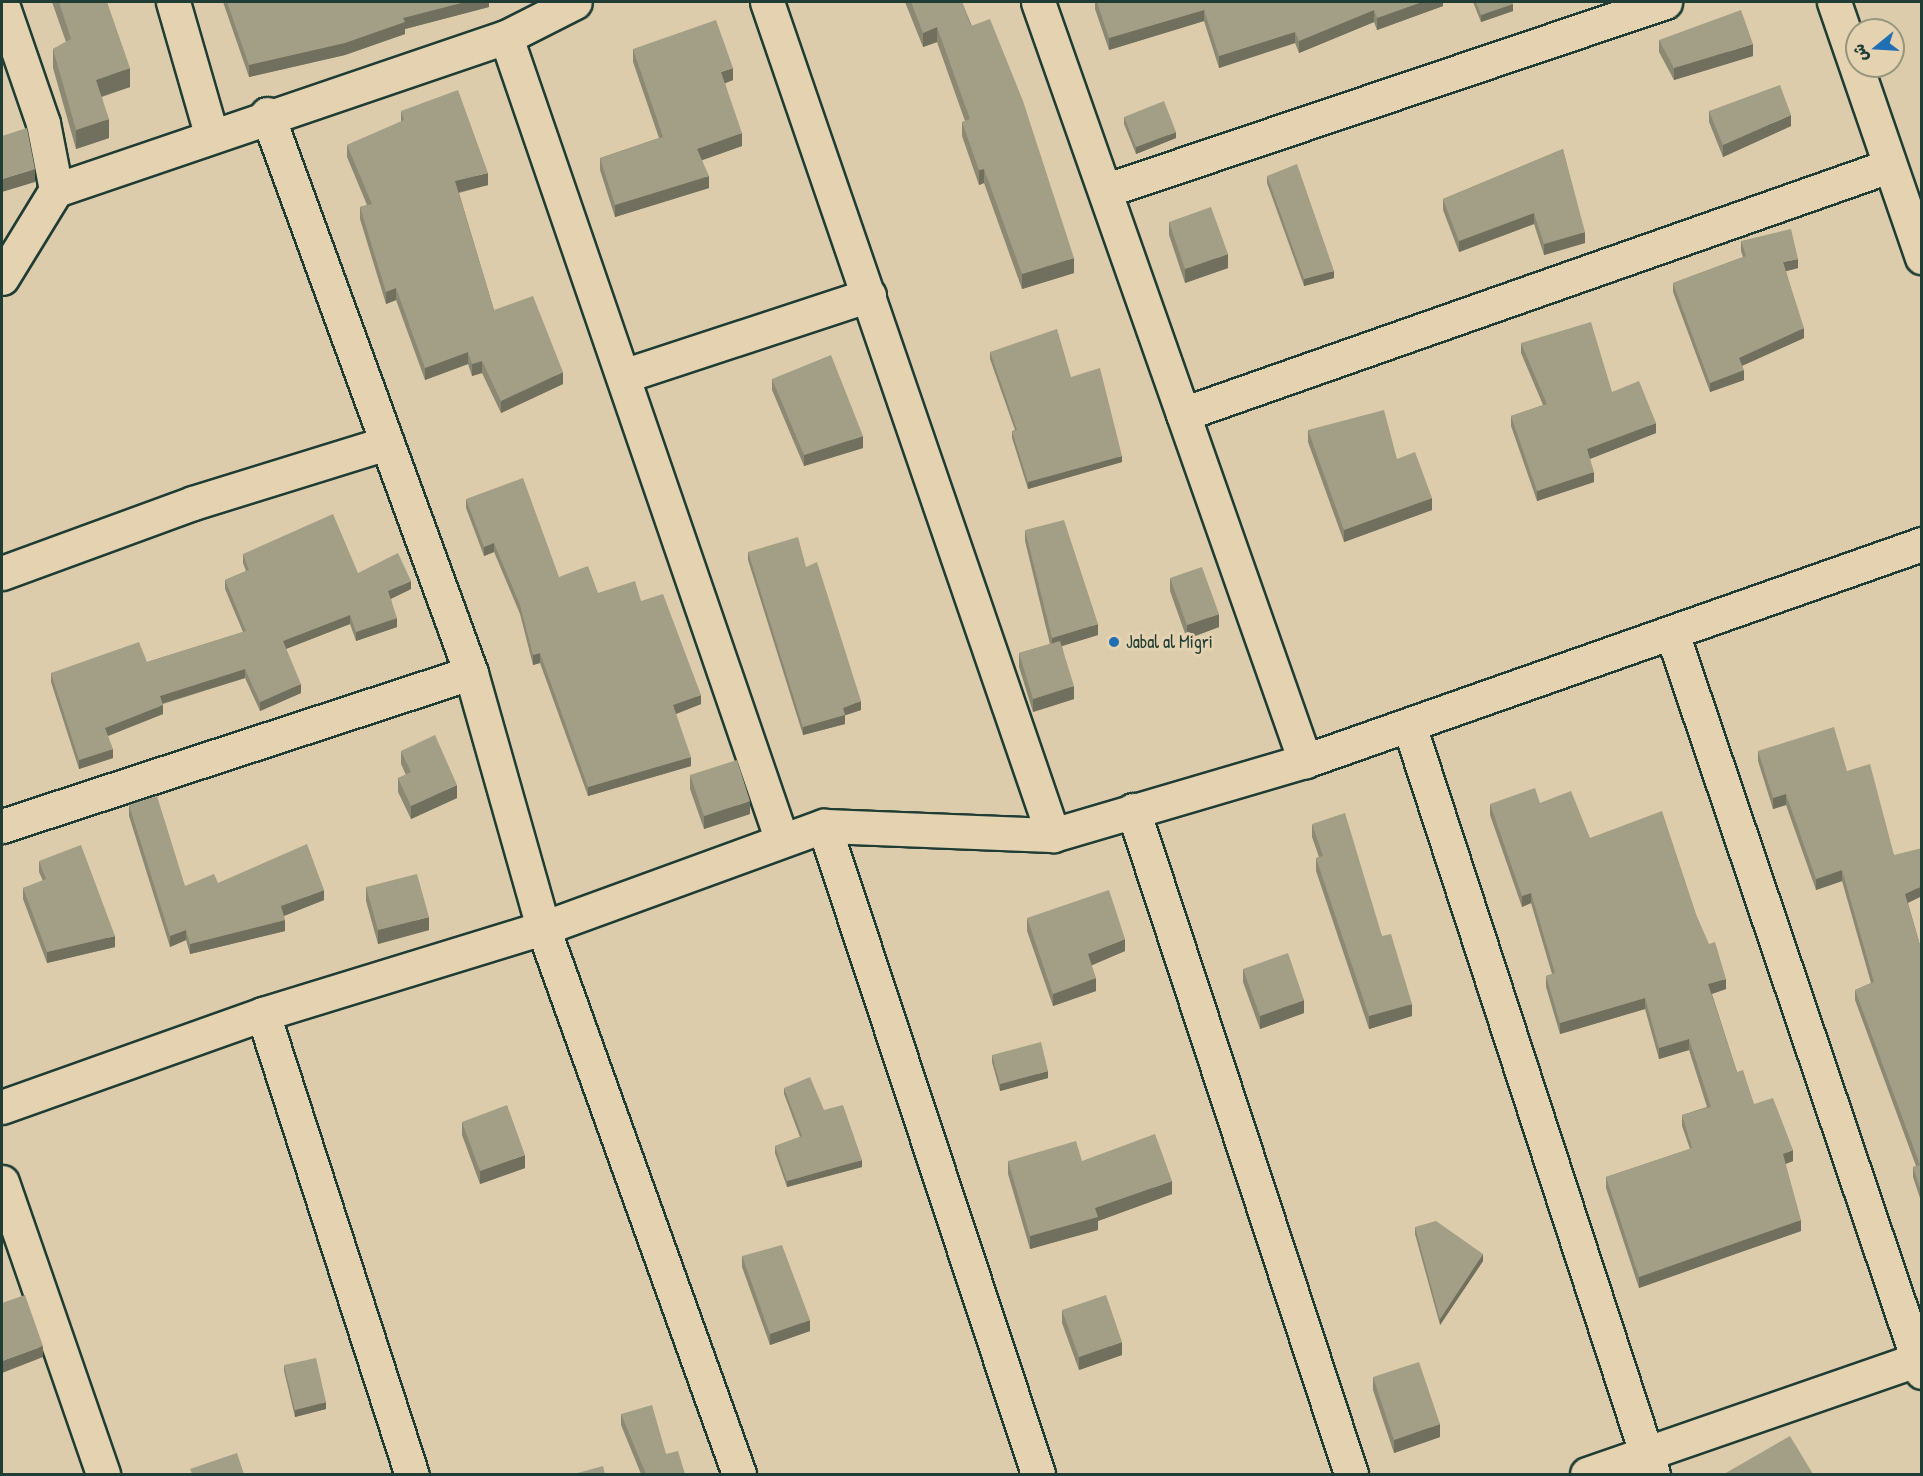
<!DOCTYPE html>
<html>
<head>
<meta charset="utf-8">
<style>
  body { margin:0 }
  #map { position:relative; width:1923px; height:1476px; overflow:hidden; background:#dcccab; font-family:"Patrick Hand","Playpen Sans Arabic",sans-serif }
  div>[style] { position:absolute }
  [style*='--x'] { left:calc(var(--x)*1px); top:calc(var(--y)*1px); width:calc(var(--w)*1px); rotate:calc(var(--a)*1deg) }
  .roads { filter:drop-shadow(2px 0 #1f3d34) drop-shadow(-2px 0 #1f3d34) drop-shadow(0 2px #1f3d34) drop-shadow(0 -2px #1f3d34) }
  .minor>* { height:33px; margin:-16.5px; padding:0 16.5px; transform-origin:16.5px; border-radius:16.5px; background:#e4d2b0 }
  .wall>* { inset:0; background:#8b8973 }
  .shaded-wall>* { inset:0; background:#716f5e }
  .building>* { inset:0; background:#a29f86 }
  .dots>* { width:16px; height:16px; translate:-50% -50%; box-sizing:border-box; border:3px solid #e4d2b0; border-radius:50% }
  span { translate:-50% -50%; white-space:nowrap; text-align:center; line-height:1.15; -webkit-text-stroke:6px #e4d2b0; paint-order:stroke }
  .poi-label { font-size:18px; color:#1f3d34 }
  .left { translate:0 -50%; text-align:left }
  .frame { position:absolute; inset:0; border:3px solid #1f3d34; pointer-events:none }
  .north { position:absolute; left:1845px; top:18px; width:60px; height:60px; box-sizing:border-box; background:#e4d2b0; border:2px solid #95967e; border-radius:50%; rotate:252deg; font-size:16px; font-weight:700; line-height:24px; text-align:center; color:#1f3d34 }
  .north::after { content:''; display:block; margin:auto; width:21px; height:27px; background:#1f6fb2; clip-path:polygon(50% 0,100% 100%,50% 72%,0 100%) }
</style>
</head>
<body>
<div id="map">
  <div class="roads">
    <div class="minor">
      <div style="--x:173;--y:2;--w:137;--a:73.9"></div>
      <div style="--x:767;--y:2;--w:881;--a:71.05"></div>
      <div style="--x:1038;--y:2;--w:805;--a:70.62"></div>
      <div style="--x:1834;--y:2;--w:270;--a:71"></div>
      <div style="--x:2;--y:4;--w:126;--a:71"></div>
      <div style="--x:43;--y:123;--w:68;--a:79"></div>
      <div style="--x:506;--y:37;--w:847;--a:71.05"></div>
      <div style="--x:267;--y:114;--w:595;--a:69.95"></div>
      <div style="--x:471;--y:673;--w:265;--a:74.2"></div>
      <div style="--x:543;--y:928;--w:580;--a:70.25"></div>
      <div style="--x:1107;--y:190;--w:589;--a:-18.62"></div>
      <div style="--x:2;--y:278;--w:103;--a:-58.5"></div>
      <div style="--x:56;--y:190;--w:475;--a:-18.8"></div>
      <div style="--x:506;--y:37;--w:77;--a:-26.9"></div>
      <div style="--x:623;--y:376;--w:259;--a:-18.2"></div>
      <div style="--x:1183;--y:414;--w:748;--a:-19.36"></div>
      <div style="--x:2;--y:573;--w:203;--a:-20.1"></div>
      <div style="--x:193;--y:503;--w:203;--a:-17.2"></div>
      <div style="--x:1673;--y:636;--w:777;--a:71.31"></div>
      <div style="--x:1409;--y:725;--w:788;--a:71.96"></div>
      <div style="--x:1133;--y:810;--w:699;--a:71.82"></div>
      <div style="--x:2;--y:826;--w:493;--a:-18.1"></div>
      <div style="--x:824;--y:826;--w:682;--a:71.72"></div>
      <div style="--x:263;--y:1014;--w:484;--a:72.1"></div>
      <div style="--x:2;--y:1107;--w:277;--a:-19.6"></div>
      <div style="--x:263;--y:1014;--w:293;--a:-17.1"></div>
      <div style="--x:543;--y:928;--w:299;--a:-20"></div>
      <div style="--x:824;--y:826;--w:229;--a:2.3"></div>
      <div style="--x:1053;--y:835;--w:263;--a:-16.4"></div>
      <div style="--x:1305;--y:761;--w:654;--a:-19.38"></div>
      <div style="--x:2;--y:1182;--w:309;--a:70.9"></div>
      <div style="--x:1587;--y:1474;--w:355;--a:-19.1"></div>
    </div>
  </div>
  <div class="wall">
    <div style="clip-path:polygon(52px 2px,107px 2px,130px 87px,102px 97px,109px 138px,76px 149px,53px 68px,53px 49px,66px 42px)"></div>
    <div style="clip-path:polygon(223px 2px,489px 2px,489px 7px,405px 29px,405px 34px,345px 55px,249px 77px)"></div>
    <div style="clip-path:polygon(905px 2px,962px 2px,1074px 273px,1022px 289px,984px 183px,979px 185px,962px 136px,962px 122px,965px 121px,937px 42px,923px 47px)"></div>
    <div style="clip-path:polygon(1095px 2px,1443px 2px,1443px 6px,1377px 30px,1374px 22px,1299px 53px,1295px 43px,1219px 68px,1204px 21px,1109px 50px,1095px 9px)"></div>
    <div style="clip-path:polygon(1473px 2px,1512px 2px,1513px 11px,1481px 22px)"></div>
    <div style="clip-path:polygon(1659px 40px,1753px 56px,1674px 80px,1659px 52px)"></div>
    <div style="clip-path:polygon(633px 49px,733px 80px,725px 83px,742px 146px,702px 160px,709px 188px,615px 217px,600px 170px,600px 158px,659px 138px,633px 62px)"></div>
    <div style="clip-path:polygon(401px 111px,488px 185px,459px 193px,494px 310px,563px 384px,501px 413px,482px 373px,472px 376px,468px 364px,425px 380px,396px 300px,386px 304px,360px 219px,360px 207px,367px 205px,347px 157px,347px 145px,401px 122px)"></div>
    <div style="clip-path:polygon(1709px 111px,1791px 126px,1723px 157px,1709px 122px)"></div>
    <div style="clip-path:polygon(1124px 117px,1176px 138px,1136px 154px,1124px 124px)"></div>
    <div style="clip-path:polygon(1563px 149px,1585px 243px,1544px 255px,1534px 224px,1459px 252px,1443px 210px,1443px 199px)"></div>
    <div style="clip-path:polygon(1267px 176px,1334px 278px,1304px 286px,1267px 183px)"></div>
    <div style="clip-path:polygon(1169px 222px,1228px 268px,1185px 283px,1169px 235px)"></div>
    <div style="clip-path:polygon(1741px 241px,1798px 268px,1786px 271px,1804px 338px,1742px 366px,1744px 380px,1710px 392px,1673px 292px,1673px 283px,1743px 257px,1741px 251px)"></div>
    <div style="clip-path:polygon(1521px 343px,1612px 392px,1656px 433px,1590px 459px,1594px 482px,1537px 501px,1511px 426px,1511px 416px,1543px 405px,1521px 353px)"></div>
    <div style="clip-path:polygon(990px 352px,1071px 377px,1122px 462px,1028px 489px,1012px 438px,1012px 431px,1015px 430px,990px 359px)"></div>
    <div style="clip-path:polygon(772px 379px,863px 448px,804px 466px,772px 390px)"></div>
    <div style="clip-path:polygon(1308px 430px,1397px 459px,1432px 510px,1344px 542px,1308px 442px)"></div>
    <div style="clip-path:polygon(466px 499px,559px 577px,598px 593px,641px 601px,701px 704px,676px 714px,691px 766px,588px 796px,540px 663px,533px 665px,520px 614px,494px 552px,484px 556px,466px 508px)"></div>
    <div style="clip-path:polygon(1025px 530px,1098px 635px,1062px 646px,1074px 699px,1033px 712px,1019px 667px,1019px 653px,1050px 644px,1025px 541px)"></div>
    <div style="clip-path:polygon(748px 552px,806px 567px,861px 710px,845px 715px,845px 724px,803px 735px,748px 560px)"></div>
    <div style="clip-path:polygon(243px 554px,358px 573px,411px 589px,391px 599px,397px 627px,356px 641px,350px 624px,286px 649px,301px 693px,260px 711px,245px 678px,163px 704px,163px 714px,108px 736px,113px 758px,79px 769px,51px 682px,51px 673px,147px 662px,243px 632px,225px 589px,225px 580px,246px 571px,243px 563px)"></div>
    <div style="clip-path:polygon(1170px 578px,1219px 627px,1187px 639px,1170px 591px)"></div>
    <div style="clip-path:polygon(401px 751px,457px 798px,411px 819px,398px 792px,398px 778px,406px 775px,401px 764px)"></div>
    <div style="clip-path:polygon(1758px 751px,1847px 771px,1894px 855px,1922px 896px,1908px 903px,1922px 952px,1922px 1204px,1913px 1177px,1913px 1167px,1916px 1166px,1855px 1000px,1855px 990px,1871px 983px,1842px 881px,1816px 890px,1786px 805px,1773px 809px,1758px 761px)"></div>
    <div style="clip-path:polygon(690px 775px,750px 814px,704px 829px,690px 789px)"></div>
    <div style="clip-path:polygon(1540px 803px,1590px 838px,1697px 917px,1726px 989px,1712px 994px,1737px 1072px,1754px 1104px,1793px 1161px,1785px 1164px,1801px 1231px,1639px 1288px,1606px 1188px,1606px 1177px,1690px 1149px,1682px 1126px,1682px 1115px,1707px 1107px,1689px 1050px,1659px 1059px,1645px 1009px,1560px 1034px,1546px 987px,1546px 976px,1552px 974px,1531px 903px,1522px 907px,1490px 815px,1490px 804px)"></div>
    <div style="clip-path:polygon(129px 805px,185px 886px,218px 883px,324px 900px,284px 916px,285px 931px,190px 954px,186px 940px,170px 947px,129px 816px)"></div>
    <div style="clip-path:polygon(1312px 824px,1382px 936px,1412px 1016px,1369px 1029px,1316px 871px,1316px 858px,1319px 857px,1312px 837px)"></div>
    <div style="clip-path:polygon(39px 861px,115px 947px,47px 963px,23px 899px,23px 888px,43px 881px,39px 872px)"></div>
    <div style="clip-path:polygon(366px 887px,429px 930px,378px 944px,366px 901px)"></div>
    <div style="clip-path:polygon(1027px 918px,1125px 951px,1091px 965px,1096px 991px,1053px 1006px,1027px 931px)"></div>
    <div style="clip-path:polygon(1243px 969px,1304px 1013px,1260px 1029px,1243px 982px)"></div>
    <div style="clip-path:polygon(992px 1055px,1048px 1078px,1000px 1091px,992px 1062px)"></div>
    <div style="clip-path:polygon(784px 1088px,862px 1167px,787px 1187px,775px 1153px,775px 1146px,800px 1137px,784px 1094px)"></div>
    <div style="clip-path:polygon(462px 1122px,525px 1168px,480px 1184px,462px 1135px)"></div>
    <div style="clip-path:polygon(1008px 1161px,1082px 1161px,1172px 1194px,1098px 1221px,1098px 1230px,1030px 1249px,1008px 1174px)"></div>
    <div style="clip-path:polygon(1415px 1227px,1483px 1261px,1440px 1325px,1415px 1234px)"></div>
    <div style="clip-path:polygon(742px 1256px,810px 1331px,770px 1345px,742px 1267px)"></div>
    <div style="clip-path:polygon(1062px 1310px,1122px 1355px,1079px 1370px,1062px 1323px)"></div>
    <div style="clip-path:polygon(284px 1365px,326px 1409px,295px 1417px,284px 1371px)"></div>
    <div style="clip-path:polygon(1373px 1377px,1440px 1437px,1394px 1453px,1373px 1390px)"></div>
    <div style="clip-path:polygon(621px 1414px,666px 1454px,685px 1474px,641px 1474px,621px 1425px)"></div>
  </div>
  <div class="shaded-wall">
    <div style="clip-path:polygon(465px 2px,489px 2px,489px 7px,405px 29px,405px 34px,345px 55px,249px 77px,249px 65px,403px 18px)"></div>
    <div style="clip-path:polygon(1422px 2px,1443px 2px,1443px 6px,1377px 30px,1377px 18px)"></div>
    <div style="clip-path:polygon(1513px 4px,1513px 11px,1481px 22px,1481px 15px)"></div>
    <div style="clip-path:polygon(1204px 10px,1204px 21px,1109px 50px,1109px 38px)"></div>
    <div style="clip-path:polygon(1374px 10px,1374px 22px,1299px 53px,1299px 41px)"></div>
    <div style="clip-path:polygon(937px 27px,937px 42px,923px 47px,923px 33px)"></div>
    <div style="clip-path:polygon(1295px 32px,1295px 43px,1219px 68px,1219px 56px)"></div>
    <div style="clip-path:polygon(1753px 44px,1753px 56px,1674px 80px,1674px 68px)"></div>
    <div style="clip-path:polygon(130px 68px,130px 87px,96px 98px,96px 80px)"></div>
    <div style="clip-path:polygon(733px 68px,733px 80px,721px 85px,721px 72px)"></div>
    <div style="clip-path:polygon(1791px 115px,1791px 126px,1723px 157px,1723px 145px)"></div>
    <div style="clip-path:polygon(109px 119px,109px 138px,76px 149px,76px 130px)"></div>
    <div style="clip-path:polygon(1176px 132px,1176px 138px,1136px 154px,1136px 147px)"></div>
    <div style="clip-path:polygon(742px 133px,742px 146px,697px 162px,697px 149px)"></div>
    <div style="clip-path:polygon(35px 169px,35px 182px,2px 192px,2px 179px)"></div>
    <div style="clip-path:polygon(984px 169px,984px 183px,979px 185px,979px 170px)"></div>
    <div style="clip-path:polygon(488px 173px,488px 185px,455px 193px,455px 181px)"></div>
    <div style="clip-path:polygon(709px 176px,709px 188px,615px 217px,615px 205px)"></div>
    <div style="clip-path:polygon(1534px 213px,1534px 224px,1459px 252px,1459px 241px)"></div>
    <div style="clip-path:polygon(1585px 232px,1585px 243px,1544px 255px,1544px 244px)"></div>
    <div style="clip-path:polygon(1228px 254px,1228px 268px,1185px 283px,1185px 269px)"></div>
    <div style="clip-path:polygon(1074px 258px,1074px 273px,1022px 289px,1022px 274px)"></div>
    <div style="clip-path:polygon(1798px 259px,1798px 268px,1783px 272px,1783px 262px)"></div>
    <div style="clip-path:polygon(1334px 271px,1334px 278px,1304px 286px,1304px 279px)"></div>
    <div style="clip-path:polygon(396px 288px,396px 300px,386px 304px,386px 292px)"></div>
    <div style="clip-path:polygon(1804px 328px,1804px 338px,1739px 367px,1739px 358px)"></div>
    <div style="clip-path:polygon(468px 352px,468px 364px,425px 380px,425px 368px)"></div>
    <div style="clip-path:polygon(482px 361px,482px 373px,472px 376px,472px 364px)"></div>
    <div style="clip-path:polygon(1744px 370px,1744px 380px,1710px 392px,1710px 383px)"></div>
    <div style="clip-path:polygon(563px 372px,563px 384px,501px 413px,501px 401px)"></div>
    <div style="clip-path:polygon(1656px 423px,1656px 433px,1587px 460px,1587px 449px)"></div>
    <div style="clip-path:polygon(863px 436px,863px 448px,804px 466px,804px 455px)"></div>
    <div style="clip-path:polygon(1122px 456px,1122px 462px,1028px 489px,1028px 482px)"></div>
    <div style="clip-path:polygon(1594px 472px,1594px 482px,1537px 501px,1537px 491px)"></div>
    <div style="clip-path:polygon(1432px 498px,1432px 510px,1344px 542px,1344px 530px)"></div>
    <div style="clip-path:polygon(494px 543px,494px 552px,484px 556px,484px 547px)"></div>
    <div style="clip-path:polygon(411px 581px,411px 589px,388px 600px,388px 591px)"></div>
    <div style="clip-path:polygon(1219px 614px,1219px 627px,1187px 639px,1187px 625px)"></div>
    <div style="clip-path:polygon(350px 615px,350px 624px,283px 650px,283px 641px)"></div>
    <div style="clip-path:polygon(397px 618px,397px 627px,356px 641px,356px 632px)"></div>
    <div style="clip-path:polygon(1098px 624px,1098px 635px,1052px 649px,1052px 638px)"></div>
    <div style="clip-path:polygon(540px 653px,540px 663px,533px 665px,533px 655px)"></div>
    <div style="clip-path:polygon(245px 669px,245px 678px,160px 704px,160px 696px)"></div>
    <div style="clip-path:polygon(301px 684px,301px 693px,260px 711px,260px 702px)"></div>
    <div style="clip-path:polygon(1074px 686px,1074px 699px,1033px 712px,1033px 699px)"></div>
    <div style="clip-path:polygon(701px 695px,701px 704px,673px 715px,673px 705px)"></div>
    <div style="clip-path:polygon(861px 701px,861px 710px,843px 716px,845px 715px,845px 724px,803px 735px,803px 727px,843px 708px)"></div>
    <div style="clip-path:polygon(163px 705px,163px 714px,105px 737px,105px 728px)"></div>
    <div style="clip-path:polygon(113px 749px,113px 758px,79px 769px,79px 760px)"></div>
    <div style="clip-path:polygon(691px 757px,691px 766px,588px 796px,588px 787px)"></div>
    <div style="clip-path:polygon(457px 785px,457px 798px,411px 819px,411px 806px)"></div>
    <div style="clip-path:polygon(1786px 794px,1786px 805px,1773px 809px,1773px 798px)"></div>
    <div style="clip-path:polygon(750px 801px,750px 814px,704px 829px,704px 816px)"></div>
    <div style="clip-path:polygon(1842px 870px,1842px 881px,1816px 890px,1816px 879px)"></div>
    <div style="clip-path:polygon(1922px 886px,1922px 896px,1905px 904px,1905px 894px)"></div>
    <div style="clip-path:polygon(324px 890px,324px 900px,281px 917px,281px 906px)"></div>
    <div style="clip-path:polygon(1531px 893px,1531px 903px,1522px 907px,1522px 896px)"></div>
    <div style="clip-path:polygon(429px 917px,429px 930px,378px 944px,378px 930px)"></div>
    <div style="clip-path:polygon(285px 920px,285px 931px,190px 954px,190px 944px)"></div>
    <div style="clip-path:polygon(186px 930px,186px 940px,170px 947px,170px 936px)"></div>
    <div style="clip-path:polygon(115px 936px,115px 947px,47px 963px,47px 952px)"></div>
    <div style="clip-path:polygon(1125px 939px,1125px 951px,1088px 967px,1088px 954px)"></div>
    <div style="clip-path:polygon(1096px 978px,1096px 991px,1053px 1006px,1053px 994px)"></div>
    <div style="clip-path:polygon(1726px 979px,1726px 989px,1708px 995px,1708px 984px)"></div>
    <div style="clip-path:polygon(1645px 998px,1645px 1009px,1560px 1034px,1560px 1023px)"></div>
    <div style="clip-path:polygon(1304px 1000px,1304px 1013px,1260px 1029px,1260px 1016px)"></div>
    <div style="clip-path:polygon(1412px 1004px,1412px 1016px,1369px 1029px,1369px 1016px)"></div>
    <div style="clip-path:polygon(1689px 1039px,1689px 1050px,1659px 1059px,1659px 1048px)"></div>
    <div style="clip-path:polygon(1048px 1071px,1048px 1078px,1000px 1091px,1000px 1084px)"></div>
    <div style="clip-path:polygon(1793px 1150px,1793px 1161px,1783px 1165px,1783px 1154px)"></div>
    <div style="clip-path:polygon(525px 1155px,525px 1168px,480px 1184px,480px 1171px)"></div>
    <div style="clip-path:polygon(862px 1160px,862px 1167px,787px 1187px,787px 1181px)"></div>
    <div style="clip-path:polygon(1172px 1181px,1172px 1194px,1098px 1221px,1098px 1230px,1030px 1249px,1030px 1236px,1095px 1208px)"></div>
    <div style="clip-path:polygon(1801px 1220px,1801px 1231px,1639px 1288px,1639px 1277px)"></div>
    <div style="clip-path:polygon(1483px 1254px,1483px 1261px,1440px 1325px,1440px 1319px)"></div>
    <div style="clip-path:polygon(810px 1320px,810px 1331px,770px 1345px,770px 1334px)"></div>
    <div style="clip-path:polygon(1122px 1342px,1122px 1355px,1079px 1370px,1079px 1357px)"></div>
    <div style="clip-path:polygon(43px 1346px,43px 1357px,2px 1373px,2px 1361px)"></div>
    <div style="clip-path:polygon(326px 1402px,326px 1409px,295px 1417px,295px 1410px)"></div>
    <div style="clip-path:polygon(1440px 1424px,1440px 1437px,1394px 1453px,1394px 1440px)"></div>
  </div>
  <div class="building">
    <div style="clip-path:polygon(59px 2px,107px 2px,130px 68px,96px 80px,109px 119px,76px 130px,53px 49px,71px 39px)"></div>
    <div style="clip-path:polygon(227px 2px,465px 2px,403px 18px,405px 22px,345px 43px,249px 65px)"></div>
    <div style="clip-path:polygon(911px 2px,962px 2px,971px 26px,990px 19px,1023px 101px,1074px 258px,1022px 274px,984px 169px,979px 170px,962px 122px,970px 119px,937px 27px,923px 33px)"></div>
    <div style="clip-path:polygon(1097px 2px,1422px 2px,1377px 18px,1374px 10px,1299px 41px,1295px 32px,1219px 56px,1204px 10px,1109px 38px)"></div>
    <div style="clip-path:polygon(1476px 2px,1512px 2px,1513px 4px,1481px 15px)"></div>
    <div style="clip-path:polygon(1741px 10px,1753px 44px,1674px 68px,1659px 40px)"></div>
    <div style="clip-path:polygon(716px 20px,733px 68px,721px 72px,742px 133px,697px 149px,709px 176px,615px 205px,600px 158px,663px 137px,633px 49px)"></div>
    <div style="clip-path:polygon(1780px 85px,1791px 115px,1723px 145px,1709px 111px)"></div>
    <div style="clip-path:polygon(458px 90px,488px 173px,455px 181px,494px 310px,533px 296px,563px 372px,501px 401px,482px 361px,472px 364px,468px 352px,425px 368px,396px 288px,386px 292px,360px 207px,372px 204px,347px 145px,404px 120px,401px 111px)"></div>
    <div style="clip-path:polygon(1164px 101px,1176px 132px,1136px 147px,1124px 117px)"></div>
    <div style="clip-path:polygon(27px 128px,35px 169px,2px 179px,2px 136px)"></div>
    <div style="clip-path:polygon(1563px 149px,1585px 232px,1544px 244px,1534px 213px,1459px 241px,1443px 199px)"></div>
    <div style="clip-path:polygon(1297px 164px,1334px 271px,1304px 279px,1267px 176px)"></div>
    <div style="clip-path:polygon(1211px 207px,1228px 254px,1185px 269px,1169px 222px)"></div>
    <div style="clip-path:polygon(1791px 229px,1798px 259px,1783px 262px,1804px 328px,1739px 358px,1744px 370px,1710px 383px,1673px 283px,1746px 256px,1741px 241px)"></div>
    <div style="clip-path:polygon(1591px 322px,1612px 392px,1639px 381px,1656px 423px,1587px 449px,1594px 472px,1537px 491px,1511px 416px,1547px 404px,1521px 343px)"></div>
    <div style="clip-path:polygon(1057px 329px,1071px 377px,1100px 368px,1122px 456px,1028px 482px,1012px 431px,1017px 430px,990px 352px)"></div>
    <div style="clip-path:polygon(831px 355px,863px 436px,804px 455px,772px 379px)"></div>
    <div style="clip-path:polygon(1384px 410px,1397px 459px,1415px 452px,1432px 498px,1344px 530px,1308px 430px)"></div>
    <div style="clip-path:polygon(523px 478px,559px 577px,588px 566px,598px 593px,635px 581px,641px 601px,663px 594px,701px 695px,673px 705px,691px 757px,588px 787px,540px 653px,533px 655px,520px 605px,494px 543px,484px 547px,466px 499px)"></div>
    <div style="clip-path:polygon(333px 514px,358px 573px,398px 553px,411px 581px,388px 591px,397px 618px,356px 632px,350px 615px,283px 641px,301px 684px,260px 702px,245px 669px,160px 696px,163px 705px,105px 728px,113px 749px,79px 760px,51px 673px,139px 642px,147px 662px,246px 631px,225px 580px,249px 570px,243px 554px)"></div>
    <div style="clip-path:polygon(1064px 520px,1098px 624px,1052px 638px,1025px 530px)"></div>
    <div style="clip-path:polygon(798px 537px,806px 567px,817px 562px,861px 701px,843px 708px,845px 715px,803px 727px,748px 552px)"></div>
    <div style="clip-path:polygon(1202px 567px,1219px 614px,1187px 625px,1170px 578px)"></div>
    <div style="clip-path:polygon(1060px 641px,1074px 686px,1033px 699px,1019px 653px)"></div>
    <div style="clip-path:polygon(1834px 727px,1847px 771px,1870px 764px,1894px 855px,1922px 848px,1922px 886px,1905px 894px,1922px 952px,1922px 1194px,1913px 1167px,1920px 1165px,1855px 990px,1874px 982px,1842px 870px,1816px 879px,1786px 794px,1773px 798px,1758px 751px)"></div>
    <div style="clip-path:polygon(435px 735px,457px 785px,411px 806px,398px 778px,411px 772px,401px 751px)"></div>
    <div style="clip-path:polygon(737px 760px,750px 801px,704px 816px,690px 775px)"></div>
    <div style="clip-path:polygon(1535px 788px,1540px 803px,1571px 791px,1590px 838px,1662px 811px,1697px 917px,1709px 944px,1715px 942px,1726px 979px,1708px 984px,1737px 1072px,1743px 1070px,1754px 1104px,1773px 1098px,1793px 1150px,1783px 1154px,1801px 1220px,1639px 1277px,1606px 1177px,1692px 1148px,1682px 1115px,1711px 1107px,1689px 1039px,1659px 1048px,1645px 998px,1560px 1023px,1546px 976px,1555px 973px,1531px 893px,1522px 896px,1490px 804px)"></div>
    <div style="clip-path:polygon(157px 796px,185px 886px,214px 874px,218px 883px,307px 844px,324px 890px,281px 906px,285px 920px,190px 944px,186px 930px,170px 936px,129px 805px)"></div>
    <div style="clip-path:polygon(1345px 813px,1382px 936px,1391px 934px,1412px 1004px,1369px 1016px,1316px 858px,1323px 856px,1312px 824px)"></div>
    <div style="clip-path:polygon(81px 845px,115px 936px,47px 952px,23px 888px,46px 879px,39px 861px)"></div>
    <div style="clip-path:polygon(417px 874px,429px 917px,378px 930px,366px 887px)"></div>
    <div style="clip-path:polygon(1109px 890px,1125px 939px,1088px 954px,1096px 978px,1053px 994px,1027px 918px)"></div>
    <div style="clip-path:polygon(1288px 953px,1304px 1000px,1260px 1016px,1243px 969px)"></div>
    <div style="clip-path:polygon(1041px 1042px,1048px 1071px,1000px 1084px,992px 1055px)"></div>
    <div style="clip-path:polygon(810px 1077px,824px 1110px,843px 1105px,862px 1160px,787px 1181px,775px 1146px,802px 1136px,784px 1088px)"></div>
    <div style="clip-path:polygon(507px 1105px,525px 1155px,480px 1171px,462px 1122px)"></div>
    <div style="clip-path:polygon(1155px 1134px,1172px 1181px,1095px 1208px,1098px 1217px,1030px 1236px,1008px 1161px,1076px 1141px,1082px 1161px)"></div>
    <div style="clip-path:polygon(1436px 1221px,1483px 1254px,1440px 1319px,1415px 1227px)"></div>
    <div style="clip-path:polygon(782px 1245px,810px 1320px,770px 1334px,742px 1256px)"></div>
    <div style="clip-path:polygon(25px 1295px,43px 1346px,2px 1361px,2px 1303px)"></div>
    <div style="clip-path:polygon(1106px 1295px,1122px 1342px,1079px 1357px,1062px 1310px)"></div>
    <div style="clip-path:polygon(316px 1358px,326px 1402px,295px 1410px,284px 1365px)"></div>
    <div style="clip-path:polygon(1419px 1362px,1440px 1424px,1394px 1440px,1373px 1377px)"></div>
    <div style="clip-path:polygon(652px 1405px,666px 1454px,678px 1451px,685px 1474px,646px 1474px,621px 1414px)"></div>
    <div style="clip-path:polygon(1790px 1436px,1813px 1474px,1724px 1474px)"></div>
    <div style="clip-path:polygon(237px 1453px,244px 1474px,192px 1474px,190px 1469px)"></div>
    <div style="clip-path:polygon(603px 1466px,605px 1474px,574px 1474px)"></div>
  </div>
  <div class="dots">
    <div style="left:1114px;top:642px;background:#1f6fb2"></div>
  </div>
  <div class="poi-label">
    <span class="left" style="left:1126px;top:642px">Jabal al Migri</span>
  </div>
  <div class="frame"></div>
  <div class="north">ش</div>
</div>
</body>
</html>
